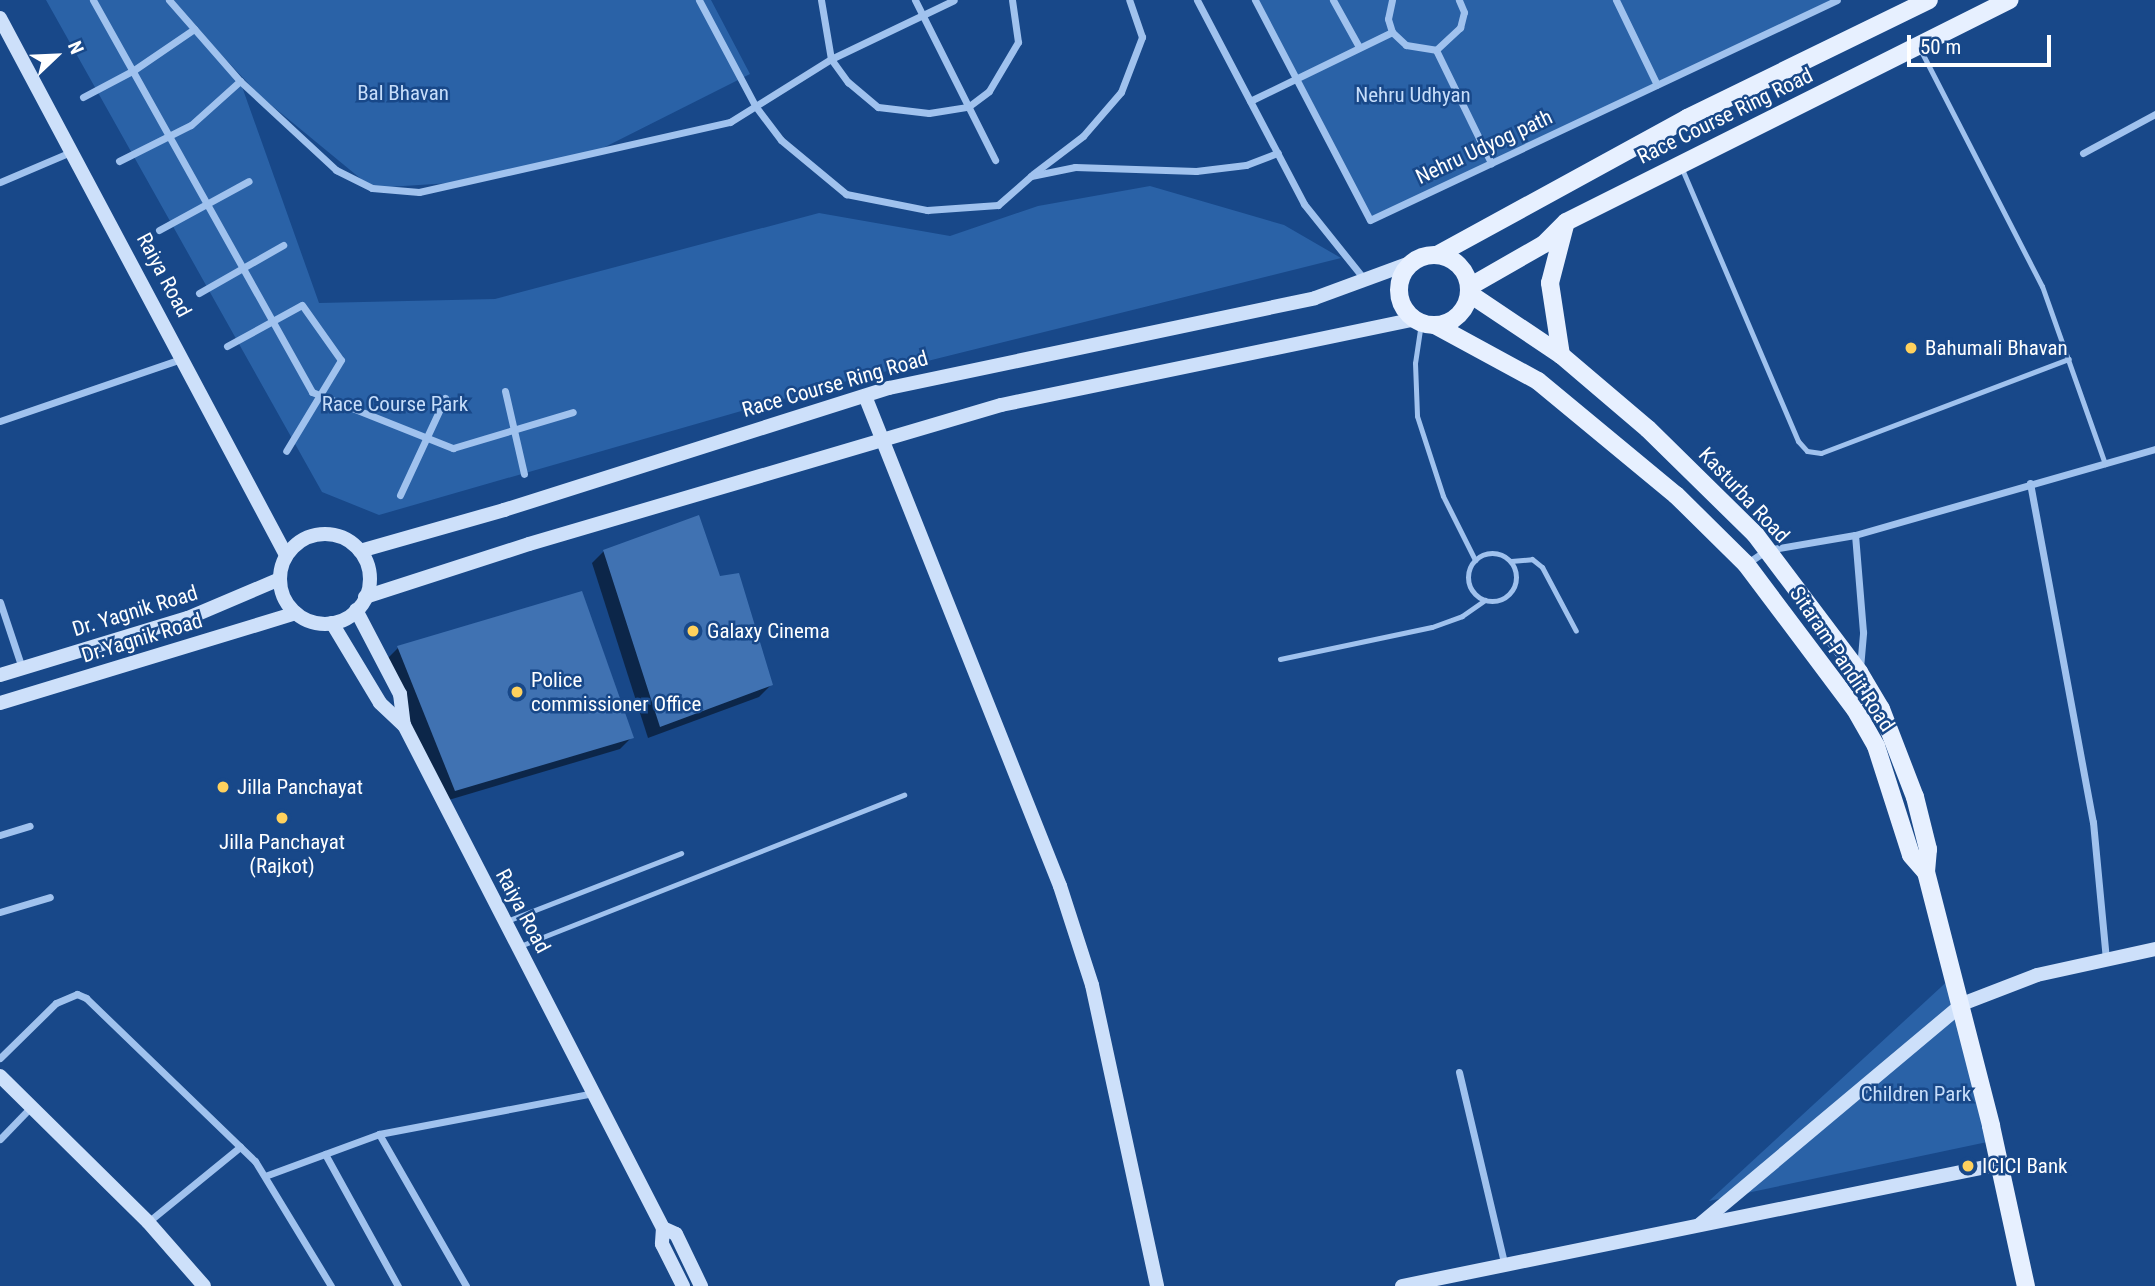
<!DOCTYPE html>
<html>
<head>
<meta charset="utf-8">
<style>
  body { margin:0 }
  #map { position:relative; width:2155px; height:1286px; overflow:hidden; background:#184889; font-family:"Roboto Condensed",sans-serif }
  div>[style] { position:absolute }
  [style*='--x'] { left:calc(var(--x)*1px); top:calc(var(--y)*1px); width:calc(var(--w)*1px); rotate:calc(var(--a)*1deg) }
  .green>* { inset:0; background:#2a62a7 }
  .shadow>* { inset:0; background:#0007 }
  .building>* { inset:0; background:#4072b2 }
  .lane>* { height:5px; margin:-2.5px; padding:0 2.5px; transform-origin:2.5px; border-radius:2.5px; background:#a0c2ee }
  .lane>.ring { margin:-2.5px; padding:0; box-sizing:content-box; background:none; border:5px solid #a0c2ee; border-radius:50% }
  .street>* { height:7px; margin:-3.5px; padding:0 3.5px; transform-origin:3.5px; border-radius:3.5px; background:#a0c2ee }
  .secondary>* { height:14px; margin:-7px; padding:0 7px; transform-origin:7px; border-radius:7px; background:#cde0fa }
  .secondary>.ring { margin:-7px; padding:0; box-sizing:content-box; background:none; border:14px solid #cde0fa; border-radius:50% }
  .primary>* { height:18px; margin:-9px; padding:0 9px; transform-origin:9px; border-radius:9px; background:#e7f0ff }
  .primary>.ring { margin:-9px; padding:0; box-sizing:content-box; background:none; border:18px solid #e7f0ff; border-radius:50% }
  .dots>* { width:19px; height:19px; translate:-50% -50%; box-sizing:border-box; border:4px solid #184889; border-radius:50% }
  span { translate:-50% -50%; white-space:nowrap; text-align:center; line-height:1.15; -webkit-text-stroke:5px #184889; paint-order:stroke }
  .park-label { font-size:21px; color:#c6ddfa }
  .street-label { font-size:21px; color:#fff }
  .poi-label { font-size:21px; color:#fff }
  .left { translate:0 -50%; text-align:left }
  .north { position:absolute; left:21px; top:21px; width:70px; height:70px; -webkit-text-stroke:5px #184889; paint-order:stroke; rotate:67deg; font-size:19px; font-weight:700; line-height:28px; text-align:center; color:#fff }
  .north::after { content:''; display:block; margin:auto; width:24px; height:32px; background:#fff; clip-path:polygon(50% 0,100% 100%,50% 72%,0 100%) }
  .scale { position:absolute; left:1907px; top:35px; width:144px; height:32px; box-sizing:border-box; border:4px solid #fff; border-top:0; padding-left:9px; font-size:21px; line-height:24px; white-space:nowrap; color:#fff; -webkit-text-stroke:5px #184889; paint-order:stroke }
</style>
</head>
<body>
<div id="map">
  <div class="green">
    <div style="clip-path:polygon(46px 0,711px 0,750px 74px,595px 152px,466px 182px,372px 188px,259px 95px,189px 20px,240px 81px,319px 303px,495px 299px,819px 213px,950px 236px,1038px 206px,1150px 186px,1284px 225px,1341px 258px,835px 384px,379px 515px,322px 492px)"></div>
    <div style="clip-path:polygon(1255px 0,1837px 0,1370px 220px)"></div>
    <div style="clip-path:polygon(1953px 976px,1992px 1141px,1709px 1201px)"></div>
  </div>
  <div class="shadow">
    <div style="clip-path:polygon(604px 551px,719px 578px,771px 685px,759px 697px,648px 738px,592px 563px)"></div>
    <div style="clip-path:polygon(398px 648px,632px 737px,620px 749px,442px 802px,386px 660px)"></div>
  </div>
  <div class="building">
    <div style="clip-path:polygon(699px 515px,720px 576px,739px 573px,773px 685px,660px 727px,603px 550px)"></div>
    <div style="clip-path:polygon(582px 591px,634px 738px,455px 791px,397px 646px)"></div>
  </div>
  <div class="lane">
    <div style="--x:1919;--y:47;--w:269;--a:62.8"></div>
    <div style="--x:2042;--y:286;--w:189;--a:70.5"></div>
    <div style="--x:1682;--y:169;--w:296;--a:66.9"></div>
    <div style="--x:1798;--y:441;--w:13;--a:48"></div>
    <div style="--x:1807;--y:451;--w:14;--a:8"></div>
    <div style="--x:1821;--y:453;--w:265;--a:-20.8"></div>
    <div style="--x:1421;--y:323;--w:40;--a:98.5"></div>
    <div style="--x:1415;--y:363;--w:53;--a:87.8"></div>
    <div style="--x:1417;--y:416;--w:84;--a:72"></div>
    <div style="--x:1443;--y:496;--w:72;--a:63.4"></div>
    <div class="ring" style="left:1468px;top:553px;width:43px;height:43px"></div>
    <div style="--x:1511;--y:561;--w:21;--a:-5"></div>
    <div style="--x:1532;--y:559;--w:13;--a:39"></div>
    <div style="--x:1542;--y:567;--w:72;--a:62"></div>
    <div style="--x:1280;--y:659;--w:155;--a:-11.9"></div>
    <div style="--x:1432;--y:627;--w:32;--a:-20"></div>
    <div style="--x:1462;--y:616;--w:28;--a:-35"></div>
    <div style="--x:507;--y:921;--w:187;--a:-21.3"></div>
    <div style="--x:520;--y:946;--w:413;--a:-21.5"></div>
  </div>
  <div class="street">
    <div style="--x:93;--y:0;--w:449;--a:60.8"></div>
    <div style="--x:312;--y:392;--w:152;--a:21.7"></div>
    <div style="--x:453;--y:448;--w:125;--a:-16.7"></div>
    <div style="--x:169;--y:0;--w:108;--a:48.8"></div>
    <div style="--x:240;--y:81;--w:131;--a:42.8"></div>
    <div style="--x:336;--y:170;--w:40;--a:26.6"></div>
    <div style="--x:372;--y:188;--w:47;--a:4.9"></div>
    <div style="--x:419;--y:192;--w:319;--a:-12.7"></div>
    <div style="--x:730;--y:122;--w:119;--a:-32"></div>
    <div style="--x:831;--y:59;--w:136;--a:-25.6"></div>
    <div style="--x:699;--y:0;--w:121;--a:62"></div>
    <div style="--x:756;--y:107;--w:41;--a:52.9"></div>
    <div style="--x:781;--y:140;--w:85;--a:39.7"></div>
    <div style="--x:846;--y:194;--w:83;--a:11.2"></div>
    <div style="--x:927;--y:210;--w:71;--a:-4"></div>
    <div style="--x:998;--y:205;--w:44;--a:-41.3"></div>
    <div style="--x:1031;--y:176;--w:45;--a:-11.6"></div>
    <div style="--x:1075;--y:167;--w:121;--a:1.9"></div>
    <div style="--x:1196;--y:171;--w:50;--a:-6.8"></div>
    <div style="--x:1246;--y:165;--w:34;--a:-21"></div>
    <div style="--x:821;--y:0;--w:60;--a:80.4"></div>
    <div style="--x:831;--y:59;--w:29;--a:54"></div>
    <div style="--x:848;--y:82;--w:39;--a:40"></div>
    <div style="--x:878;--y:107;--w:51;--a:6.7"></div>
    <div style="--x:929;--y:113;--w:39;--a:-9"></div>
    <div style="--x:968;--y:107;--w:26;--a:-37"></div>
    <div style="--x:989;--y:91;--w:57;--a:-59.4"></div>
    <div style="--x:1018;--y:42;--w:42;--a:-98.1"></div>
    <div style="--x:915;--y:0;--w:179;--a:63.4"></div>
    <div style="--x:1197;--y:0;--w:230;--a:62.3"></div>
    <div style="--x:1304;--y:204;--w:96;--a:51.3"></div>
    <div style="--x:1255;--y:0;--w:248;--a:62.4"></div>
    <div style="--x:1370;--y:220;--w:516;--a:-25.22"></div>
    <div style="--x:1333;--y:0;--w:54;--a:61"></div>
    <div style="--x:1392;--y:0;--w:19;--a:102"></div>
    <div style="--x:1388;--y:19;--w:14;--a:73"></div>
    <div style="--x:1392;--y:32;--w:19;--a:43"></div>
    <div style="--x:1406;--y:45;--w:30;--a:9"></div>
    <div style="--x:1436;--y:50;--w:33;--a:-43"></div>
    <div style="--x:1460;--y:28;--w:16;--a:-76"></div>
    <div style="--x:1464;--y:12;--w:13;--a:-113"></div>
    <div style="--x:1616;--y:0;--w:94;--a:64.2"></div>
    <div style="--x:1436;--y:50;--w:126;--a:64"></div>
    <div style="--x:83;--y:97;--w:58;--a:-27.9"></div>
    <div style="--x:134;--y:70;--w:73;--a:-34.3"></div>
    <div style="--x:1250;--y:101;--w:158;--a:-25.9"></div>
    <div style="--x:2083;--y:153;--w:82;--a:-28.4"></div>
    <div style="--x:119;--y:161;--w:80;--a:-26.6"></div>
    <div style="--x:191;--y:125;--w:66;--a:-41.9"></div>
    <div style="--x:1033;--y:174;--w:63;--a:-37.2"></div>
    <div style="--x:1083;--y:136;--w:58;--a:-49.2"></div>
    <div style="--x:1121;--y:92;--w:59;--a:-69.1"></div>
    <div style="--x:1142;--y:37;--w:39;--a:-109"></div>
    <div style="--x:0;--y:182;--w:79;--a:-23"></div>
    <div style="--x:159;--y:230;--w:102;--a:-28.6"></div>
    <div style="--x:199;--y:293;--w:97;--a:-29.7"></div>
    <div style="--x:227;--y:346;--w:85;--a:-28.7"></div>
    <div style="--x:302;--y:305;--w:67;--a:54.7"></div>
    <div style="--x:341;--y:360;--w:106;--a:121.1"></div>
    <div style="--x:505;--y:391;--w:85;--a:77.1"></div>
    <div style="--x:0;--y:421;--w:191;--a:-18.9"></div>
    <div style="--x:2030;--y:483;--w:345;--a:79.5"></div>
    <div style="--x:2093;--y:822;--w:138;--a:84.6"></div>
    <div style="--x:400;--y:495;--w:107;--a:-65.1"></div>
    <div style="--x:1746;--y:564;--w:25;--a:-34"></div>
    <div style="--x:1767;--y:550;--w:89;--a:-9.7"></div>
    <div style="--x:0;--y:602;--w:70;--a:71.6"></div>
    <div style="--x:1860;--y:668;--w:36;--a:-85"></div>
    <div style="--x:1863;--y:632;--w:97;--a:-94.7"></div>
    <div style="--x:1855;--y:535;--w:312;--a:-16"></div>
    <div style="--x:0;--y:835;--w:31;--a:-17"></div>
    <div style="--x:0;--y:912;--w:52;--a:-16.7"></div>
    <div style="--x:0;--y:1058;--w:78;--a:-44.5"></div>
    <div style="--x:56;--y:1003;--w:23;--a:-23"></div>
    <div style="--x:77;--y:994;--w:10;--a:24"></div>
    <div style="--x:86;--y:998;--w:235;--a:44"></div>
    <div style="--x:255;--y:1161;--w:146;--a:58.7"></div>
    <div style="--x:1459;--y:1072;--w:196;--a:76.7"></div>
    <div style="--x:379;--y:1134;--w:175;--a:60.2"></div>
    <div style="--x:0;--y:1139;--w:45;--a:-45.9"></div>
    <div style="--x:325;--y:1154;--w:151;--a:61.1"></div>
    <div style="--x:265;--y:1176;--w:121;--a:-20.2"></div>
    <div style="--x:379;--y:1134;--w:218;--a:-10.8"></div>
    <div style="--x:148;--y:1222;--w:119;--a:-39.2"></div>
  </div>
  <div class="secondary">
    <div style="--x:0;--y:18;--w:608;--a:61.96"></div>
    <div style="--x:865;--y:396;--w:527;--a:68.3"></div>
    <div style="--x:1060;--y:886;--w:104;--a:72.1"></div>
    <div style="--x:1092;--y:985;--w:308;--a:77.8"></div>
    <div class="ring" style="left:280px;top:534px;width:76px;height:76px"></div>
    <div style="--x:360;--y:551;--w:150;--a:-15.9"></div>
    <div style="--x:504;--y:510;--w:404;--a:-17.6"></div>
    <div style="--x:889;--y:388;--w:435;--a:-11.9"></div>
    <div style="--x:1315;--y:298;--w:101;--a:-20.2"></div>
    <div style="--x:365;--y:597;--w:172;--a:-17.9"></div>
    <div style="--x:529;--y:544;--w:492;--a:-16.4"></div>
    <div style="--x:1001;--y:405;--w:423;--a:-11.7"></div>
    <div style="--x:356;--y:610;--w:95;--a:62.4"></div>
    <div style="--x:400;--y:694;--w:31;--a:83"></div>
    <div style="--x:404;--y:725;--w:566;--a:62.76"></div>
    <div style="--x:663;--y:1228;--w:16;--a:94"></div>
    <div style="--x:662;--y:1244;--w:47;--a:63.4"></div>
    <div style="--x:332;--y:623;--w:93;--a:59"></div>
    <div style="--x:380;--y:703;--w:33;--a:43"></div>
    <div style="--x:0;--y:675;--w:196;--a:-16.9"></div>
    <div style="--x:188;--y:618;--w:100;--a:-23"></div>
    <div style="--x:0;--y:703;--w:309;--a:-16.9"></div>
    <div style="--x:0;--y:1076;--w:208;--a:44.6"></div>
    <div style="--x:148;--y:1222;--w:85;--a:48.8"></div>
    <div style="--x:1699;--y:1225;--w:344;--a:-40"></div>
    <div style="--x:1962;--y:1004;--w:80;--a:-21.1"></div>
    <div style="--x:2037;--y:975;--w:121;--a:-12.4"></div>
    <div style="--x:663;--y:1228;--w:14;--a:25"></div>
    <div style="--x:676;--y:1234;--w:58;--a:64.3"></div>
    <div style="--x:1402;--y:1286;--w:610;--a:-11.53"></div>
  </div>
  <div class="primary">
    <div style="--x:1439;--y:254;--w:283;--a:-28.7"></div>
    <div style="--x:1687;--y:118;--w:269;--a:-26"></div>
    <div class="ring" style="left:1399px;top:255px;width:52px;height:52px"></div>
    <div style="--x:1469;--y:287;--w:86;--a:-29.8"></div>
    <div style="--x:1544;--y:244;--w:31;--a:-45"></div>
    <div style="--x:1566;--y:222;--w:496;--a:-26.6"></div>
    <div style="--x:1470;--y:294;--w:110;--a:33.8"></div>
    <div style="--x:1561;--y:355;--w:114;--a:40.4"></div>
    <div style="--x:1648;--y:429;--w:150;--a:44.5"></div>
    <div style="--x:1755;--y:534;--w:173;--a:53"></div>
    <div style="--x:1859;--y:672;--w:43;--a:59.3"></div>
    <div style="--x:1881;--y:709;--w:94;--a:68.9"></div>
    <div style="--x:1915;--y:797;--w:54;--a:76"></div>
    <div style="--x:1928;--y:849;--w:23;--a:95"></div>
    <div style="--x:1435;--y:325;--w:117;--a:28.5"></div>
    <div style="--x:1538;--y:381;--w:179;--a:39.6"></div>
    <div style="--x:1676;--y:495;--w:98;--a:44.6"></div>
    <div style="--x:1746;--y:564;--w:181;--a:53.1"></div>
    <div style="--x:1855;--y:709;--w:43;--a:60.4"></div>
    <div style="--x:1876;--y:746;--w:114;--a:72.2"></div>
    <div style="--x:1911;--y:855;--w:23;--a:49"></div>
    <div style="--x:1926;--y:872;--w:262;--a:75.6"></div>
    <div style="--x:1991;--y:1126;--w:164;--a:77.7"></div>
    <div style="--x:1561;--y:355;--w:73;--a:-98.7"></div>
    <div style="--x:1550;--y:283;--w:60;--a:-75.5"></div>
  </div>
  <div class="dots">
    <div style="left:1911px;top:348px;background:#ffd15d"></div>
    <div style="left:693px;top:631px;background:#ffd15d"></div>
    <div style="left:517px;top:692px;background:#ffd15d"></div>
    <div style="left:223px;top:787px;background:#ffd15d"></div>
    <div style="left:282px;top:818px;background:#ffd15d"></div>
    <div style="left:1968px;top:1166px;background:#ffd15d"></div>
  </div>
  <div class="park-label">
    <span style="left:403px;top:93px">Bal Bhavan</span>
    <span style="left:1413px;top:95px">Nehru Udhyan</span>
    <span style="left:395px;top:404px">Race Course Park</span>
    <span style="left:1916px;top:1094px">Children Park</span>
  </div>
  <div class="street-label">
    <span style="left:1725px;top:116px;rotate:-26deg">Race Course Ring Road</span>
    <span style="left:1484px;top:147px;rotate:-25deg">Nehru Udyog path</span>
    <span style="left:164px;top:275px;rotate:62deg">Raiya Road</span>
    <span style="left:835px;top:384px;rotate:-16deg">Race Course Ring Road</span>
    <span style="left:1744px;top:495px;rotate:47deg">Kasturba Road</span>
    <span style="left:135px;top:611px;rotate:-17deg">Dr. Yagnik Road</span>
    <span style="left:142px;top:638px;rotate:-17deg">Dr.Yagnik Road</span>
    <span style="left:1842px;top:659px;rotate:56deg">Sitaram-Pandit Road</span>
    <span style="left:523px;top:911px;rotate:62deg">Raiya Road</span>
  </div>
  <div class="poi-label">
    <span class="left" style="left:1925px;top:348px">Bahumali Bhavan</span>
    <span class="left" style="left:707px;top:631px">Galaxy Cinema</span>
    <span class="left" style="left:531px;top:692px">Police<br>commissioner Office</span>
    <span class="left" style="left:237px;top:787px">Jilla Panchayat</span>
    <span style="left:282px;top:854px">Jilla Panchayat<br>(Rajkot)</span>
    <span class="left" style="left:1982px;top:1166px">ICICI Bank</span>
  </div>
  <div class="north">N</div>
  <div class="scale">50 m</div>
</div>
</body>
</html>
